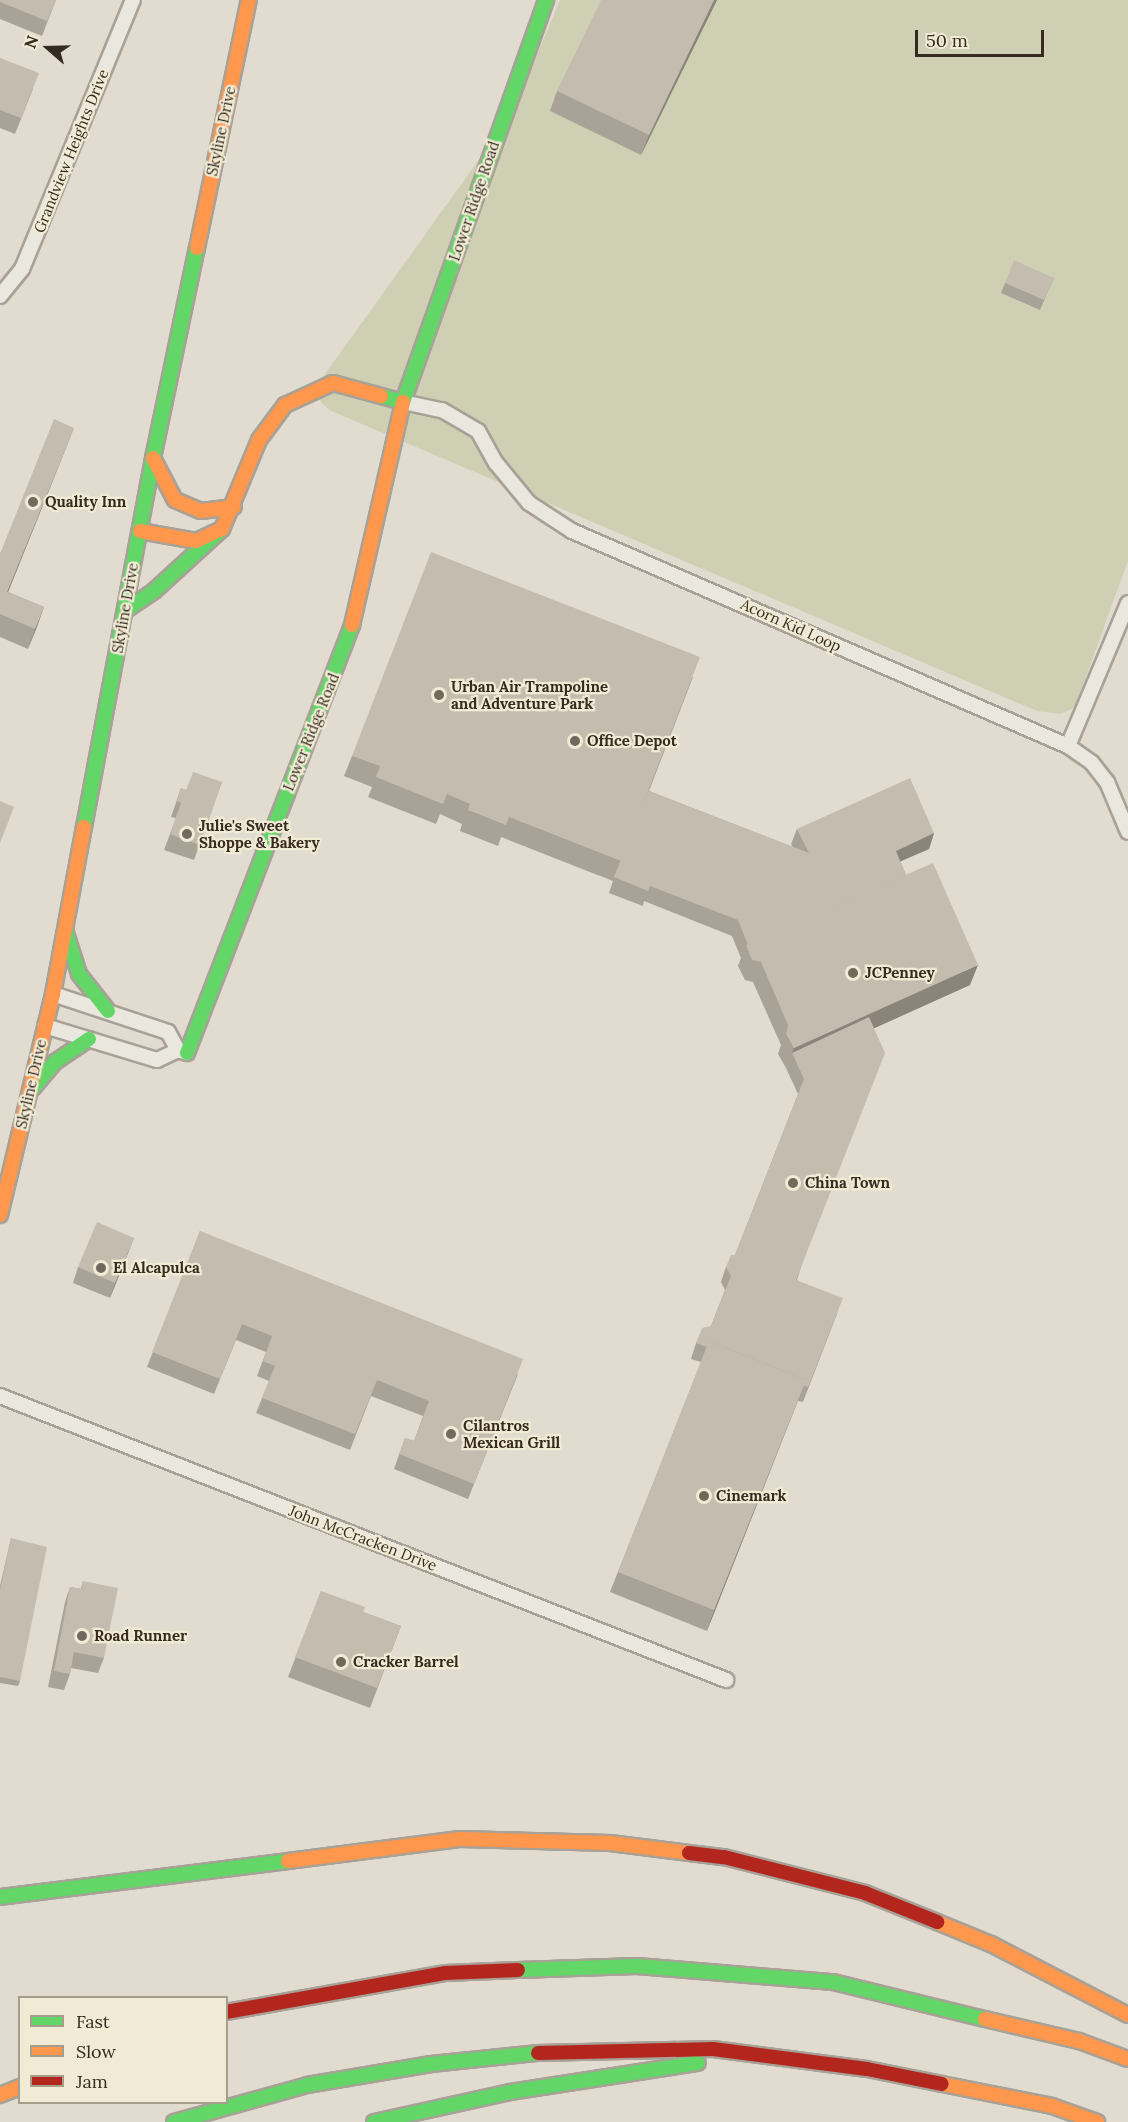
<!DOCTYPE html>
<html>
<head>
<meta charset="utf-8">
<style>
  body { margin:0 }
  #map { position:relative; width:1128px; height:2122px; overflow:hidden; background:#e1dccf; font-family:Lora,serif }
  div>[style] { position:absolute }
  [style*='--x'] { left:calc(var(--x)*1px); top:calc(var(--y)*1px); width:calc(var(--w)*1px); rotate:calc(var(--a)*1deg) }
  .green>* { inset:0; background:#cfd0b3 }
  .roads { filter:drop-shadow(2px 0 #a7a197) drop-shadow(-2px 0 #a7a197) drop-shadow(0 2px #a7a197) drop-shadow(0 -2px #a7a197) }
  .street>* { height:14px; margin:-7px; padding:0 7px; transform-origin:7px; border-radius:7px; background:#eae7df }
  .fast>* { height:14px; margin:-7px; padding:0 7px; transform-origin:7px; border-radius:7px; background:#63d668 }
  .slow>* { height:14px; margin:-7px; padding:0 7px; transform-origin:7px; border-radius:7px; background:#ff974d }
  .jam>* { height:14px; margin:-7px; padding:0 7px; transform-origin:7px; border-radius:7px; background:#b3261e }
  .wall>* { inset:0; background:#a9a297 }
  .shaded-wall>* { inset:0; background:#8a847b }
  .building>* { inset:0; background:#c5bcb0 }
  .dots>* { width:16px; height:16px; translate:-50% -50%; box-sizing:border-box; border:3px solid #f1ead5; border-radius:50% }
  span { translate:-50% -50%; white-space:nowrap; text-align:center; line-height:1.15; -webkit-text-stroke:4.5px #f1ead5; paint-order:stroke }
  .street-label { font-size:15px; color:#352b20 }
  .poi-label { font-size:15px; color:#352b20; font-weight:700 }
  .left { translate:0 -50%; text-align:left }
  .legend { position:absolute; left:18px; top:1996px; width:210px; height:108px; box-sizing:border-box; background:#f1ead5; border:2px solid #a69e8d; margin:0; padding:8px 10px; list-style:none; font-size:18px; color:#352b20 }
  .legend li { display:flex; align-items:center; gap:12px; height:30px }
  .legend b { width:30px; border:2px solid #a69e8d }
  .north { position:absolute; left:18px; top:18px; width:60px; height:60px; -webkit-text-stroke:4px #f1ead5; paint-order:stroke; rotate:290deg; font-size:16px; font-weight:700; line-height:24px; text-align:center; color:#352b20 }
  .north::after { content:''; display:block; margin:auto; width:21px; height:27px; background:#352b20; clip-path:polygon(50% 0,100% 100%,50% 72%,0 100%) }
  .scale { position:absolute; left:915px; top:30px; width:129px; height:27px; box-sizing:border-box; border:3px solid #352b20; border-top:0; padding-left:8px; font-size:18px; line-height:21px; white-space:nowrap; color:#352b20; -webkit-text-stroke:4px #f1ead5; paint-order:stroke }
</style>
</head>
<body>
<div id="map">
  <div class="green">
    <div style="clip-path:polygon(560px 0,1128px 0,1128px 561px,1075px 707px,1061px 714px,1037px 711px,329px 410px,321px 402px,315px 388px,513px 112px)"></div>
  </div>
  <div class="roads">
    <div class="street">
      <div style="--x:0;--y:296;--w:35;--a:-51"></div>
      <div style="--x:22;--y:269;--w:291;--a:-67.6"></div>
      <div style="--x:403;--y:402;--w:40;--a:12"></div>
      <div style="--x:442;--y:410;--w:42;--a:30.3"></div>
      <div style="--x:478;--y:431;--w:37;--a:61"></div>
      <div style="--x:496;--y:463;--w:52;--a:50.5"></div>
      <div style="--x:529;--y:503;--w:51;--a:33.1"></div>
      <div style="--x:572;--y:531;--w:541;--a:23.44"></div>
      <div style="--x:1068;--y:746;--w:29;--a:35"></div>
      <div style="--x:1092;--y:763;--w:24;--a:52"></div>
      <div style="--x:1107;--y:782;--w:54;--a:67.2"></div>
      <div style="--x:1068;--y:746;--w:155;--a:-67.2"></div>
      <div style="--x:53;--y:994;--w:121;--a:18.3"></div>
      <div style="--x:168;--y:1032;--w:21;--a:61"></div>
      <div style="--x:45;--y:1026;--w:117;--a:16.9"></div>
      <div style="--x:157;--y:1060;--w:23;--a:-25"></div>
      <div style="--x:178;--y:1050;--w:9;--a:18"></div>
      <div style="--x:0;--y:1396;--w:780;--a:21.36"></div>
    </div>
    <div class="fast">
      <div style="--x:381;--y:396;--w:23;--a:15"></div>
      <div style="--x:403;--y:402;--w:427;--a:-70.4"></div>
      <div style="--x:126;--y:610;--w:34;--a:-34"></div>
      <div style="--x:154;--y:591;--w:92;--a:-42.4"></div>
      <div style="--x:84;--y:827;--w:375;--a:-79.4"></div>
      <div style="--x:153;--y:458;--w:215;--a:-78.2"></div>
      <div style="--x:65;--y:930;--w:46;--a:72.3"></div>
      <div style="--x:79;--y:974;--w:47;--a:51.9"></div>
      <div style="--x:187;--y:1053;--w:459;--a:-68.9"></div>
      <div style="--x:33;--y:1088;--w:34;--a:-50"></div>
      <div style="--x:55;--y:1062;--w:41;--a:-34.1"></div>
      <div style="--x:0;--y:1897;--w:290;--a:-7.1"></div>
      <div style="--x:518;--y:1970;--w:119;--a:-1.9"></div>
      <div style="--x:637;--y:1966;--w:197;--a:4.7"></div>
      <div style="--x:833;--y:1982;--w:156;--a:13.7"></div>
      <div style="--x:174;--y:2122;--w:138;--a:-15.5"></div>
      <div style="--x:307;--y:2085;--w:126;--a:-9.6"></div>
      <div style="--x:431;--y:2064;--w:108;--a:-5.9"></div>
      <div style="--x:374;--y:2122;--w:139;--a:-12.4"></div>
      <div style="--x:510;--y:2092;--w:190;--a:-8.8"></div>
    </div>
    <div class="slow">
      <div style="--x:197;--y:248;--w:253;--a:-78.2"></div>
      <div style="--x:153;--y:458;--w:47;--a:62.4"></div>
      <div style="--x:175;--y:500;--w:28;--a:23"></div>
      <div style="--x:201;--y:511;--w:33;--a:-7"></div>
      <div style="--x:140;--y:531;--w:57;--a:10.1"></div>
      <div style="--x:196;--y:541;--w:29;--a:-25"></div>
      <div style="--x:222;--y:529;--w:96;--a:-67.4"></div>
      <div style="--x:259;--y:440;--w:44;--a:-53.4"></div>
      <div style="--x:285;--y:405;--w:53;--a:-24.6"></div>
      <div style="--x:333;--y:383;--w:50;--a:15.2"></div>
      <div style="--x:352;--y:625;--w:229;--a:-77.1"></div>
      <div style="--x:0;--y:1215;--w:227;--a:-76.5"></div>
      <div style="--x:53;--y:994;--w:170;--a:-79.5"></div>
      <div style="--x:288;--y:1861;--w:173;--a:-7.3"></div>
      <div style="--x:460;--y:1839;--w:150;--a:1.5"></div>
      <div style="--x:610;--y:1843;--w:80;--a:7.2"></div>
      <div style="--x:937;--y:1922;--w:58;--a:22.2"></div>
      <div style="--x:991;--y:1944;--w:154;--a:27.4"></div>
      <div style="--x:985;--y:2019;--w:97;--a:13.2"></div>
      <div style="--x:1079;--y:2041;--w:52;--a:20.2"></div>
      <div style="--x:942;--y:2084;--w:112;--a:11.3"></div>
      <div style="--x:1052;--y:2106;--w:48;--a:19.6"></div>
      <div style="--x:0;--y:2095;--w:22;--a:-22"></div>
    </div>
    <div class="jam">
      <div style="--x:689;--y:1853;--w:35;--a:7"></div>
      <div style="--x:724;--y:1857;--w:146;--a:14.3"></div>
      <div style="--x:865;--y:1893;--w:78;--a:21.9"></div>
      <div style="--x:226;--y:2012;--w:222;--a:-10.1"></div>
      <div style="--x:445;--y:1973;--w:73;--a:-2.4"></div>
      <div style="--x:538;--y:2053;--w:175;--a:-1.3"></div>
      <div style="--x:713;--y:2049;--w:155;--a:7.4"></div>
      <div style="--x:867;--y:2069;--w:76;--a:11.3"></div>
    </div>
  </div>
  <div class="wall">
    <div style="clip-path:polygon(0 0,56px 0,42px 36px,0 19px)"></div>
    <div style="clip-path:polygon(717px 0,641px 155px,550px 111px,557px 91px)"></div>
    <div style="clip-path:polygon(0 58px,33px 89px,15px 134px,0 128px)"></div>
    <div style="clip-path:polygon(1054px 278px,1040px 310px,1001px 293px,1005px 283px)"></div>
    <div style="clip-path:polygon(74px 428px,8px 592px,44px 607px,28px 649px,0 637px,0 554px)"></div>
    <div style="clip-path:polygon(693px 677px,649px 791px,793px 847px,791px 844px,797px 829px,934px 833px,929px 849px,900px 861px,906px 875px,970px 985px,874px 1028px,797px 1280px,837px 1314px,803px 1402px,798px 1401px,707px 1631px,610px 1592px,701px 1362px,691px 1359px,696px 1343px,711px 1326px,725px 1290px,721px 1282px,726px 1267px,735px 1255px,798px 1094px,786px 1068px,778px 1054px,781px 1045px,753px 982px,745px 980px,738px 966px,741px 958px,732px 936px,644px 901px,643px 906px,609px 893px,613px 881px,501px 837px,498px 846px,460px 831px,462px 824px,440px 814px,436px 824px,368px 797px,372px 787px,344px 776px,352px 756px)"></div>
    <div style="clip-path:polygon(222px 782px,194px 860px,164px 850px,176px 818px,171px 817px,181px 788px,186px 790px)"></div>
    <div style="clip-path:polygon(200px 1231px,518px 1374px,468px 1499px,394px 1469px,405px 1438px,414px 1441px,423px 1416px,371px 1396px,350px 1450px,256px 1413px,269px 1381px,257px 1376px,266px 1352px,236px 1340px,214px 1394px,147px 1367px)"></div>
    <div style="clip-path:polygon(134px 1238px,110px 1298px,73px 1283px,78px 1267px)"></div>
    <div style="clip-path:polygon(11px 1538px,20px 1681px,18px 1686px,0 1683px,0 1586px)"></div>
    <div style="clip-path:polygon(83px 1581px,104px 1658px,98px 1673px,71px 1668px,70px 1674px,64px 1690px,48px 1687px,65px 1602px,70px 1587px,81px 1589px)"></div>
    <div style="clip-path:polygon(321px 1591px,363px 1612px,401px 1626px,370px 1708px,288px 1677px)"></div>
  </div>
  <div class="shaded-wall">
    <div style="clip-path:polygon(714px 0,717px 0,641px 155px,649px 135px)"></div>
    <div style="clip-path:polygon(74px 428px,66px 448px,0 612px,7px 592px)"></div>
    <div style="clip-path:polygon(44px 607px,37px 627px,28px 649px,35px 629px)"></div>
    <div style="clip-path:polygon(934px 833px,929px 849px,890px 866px,896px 851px)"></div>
    <div style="clip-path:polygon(978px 965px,970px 985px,797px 1063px,792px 1053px,786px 1068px,794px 1048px)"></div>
    <div style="clip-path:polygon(134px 1238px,110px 1298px,115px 1283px)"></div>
    <div style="clip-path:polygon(806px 1380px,798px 1400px,707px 1631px,714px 1610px)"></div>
  </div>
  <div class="building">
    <div style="clip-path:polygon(0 0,56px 0,47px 21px,0 2px)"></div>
    <div style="clip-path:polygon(601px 0,714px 0,649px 135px,557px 91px)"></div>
    <div style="clip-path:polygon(0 58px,39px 73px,21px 118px,0 110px)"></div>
    <div style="clip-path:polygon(1014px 260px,1054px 278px,1044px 300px,1005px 283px)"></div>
    <div style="clip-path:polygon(54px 419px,74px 428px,7px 592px,44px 607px,35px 629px,0 614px,0 615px,0 554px)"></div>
    <div style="clip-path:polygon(431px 552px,700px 657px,621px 861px,509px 817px,506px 825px,468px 810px,470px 804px,447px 794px,443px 804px,376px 777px,380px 766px,352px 756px)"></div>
    <div style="clip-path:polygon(193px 772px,222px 782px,200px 845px,170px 834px,181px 803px,177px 801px,181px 788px,186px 790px)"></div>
    <div style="clip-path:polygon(910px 778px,934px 833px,896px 851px,906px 875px,748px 945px,738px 920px,650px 886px,648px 891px,614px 877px,648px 791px,809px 853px,797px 829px)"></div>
    <div style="clip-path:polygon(0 801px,14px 807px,0 843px)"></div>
    <div style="clip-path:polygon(933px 863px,978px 965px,794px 1048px,786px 1034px,788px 1025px,761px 962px,752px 960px,746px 945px)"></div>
    <div style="clip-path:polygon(869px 1017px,885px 1053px,796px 1280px,843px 1298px,808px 1387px,803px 1385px,806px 1380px,709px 1341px,707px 1347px,696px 1343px,702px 1328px,711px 1326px,731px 1276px,726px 1267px,731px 1255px,735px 1255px,804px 1079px,792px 1053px)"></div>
    <div style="clip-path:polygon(97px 1222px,134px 1238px,115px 1283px,78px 1267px)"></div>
    <div style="clip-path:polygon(200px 1231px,523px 1359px,474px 1484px,399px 1454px,405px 1438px,414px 1441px,429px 1401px,377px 1380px,355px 1434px,262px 1398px,275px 1366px,263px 1361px,272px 1336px,242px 1324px,220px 1379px,152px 1352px)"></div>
    <div style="clip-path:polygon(709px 1341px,806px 1380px,714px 1610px,618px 1572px)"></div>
    <div style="clip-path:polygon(11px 1538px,47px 1547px,20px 1681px,0 1677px,0 1590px)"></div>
    <div style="clip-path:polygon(83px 1581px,118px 1588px,104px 1658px,74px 1652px,70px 1674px,54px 1671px,70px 1587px,82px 1589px)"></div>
    <div style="clip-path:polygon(321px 1591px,365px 1607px,363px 1612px,401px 1626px,377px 1688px,295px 1657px)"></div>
  </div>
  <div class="dots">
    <div style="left:33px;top:502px;background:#71695d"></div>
    <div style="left:439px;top:695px;background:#71695d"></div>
    <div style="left:575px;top:741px;background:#71695d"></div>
    <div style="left:187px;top:834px;background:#71695d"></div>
    <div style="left:853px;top:973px;background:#71695d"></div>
    <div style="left:793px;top:1183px;background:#71695d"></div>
    <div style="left:101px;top:1268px;background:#71695d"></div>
    <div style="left:451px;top:1434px;background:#71695d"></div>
    <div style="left:704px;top:1496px;background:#71695d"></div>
    <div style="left:82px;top:1636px;background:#71695d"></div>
    <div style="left:341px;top:1662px;background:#71695d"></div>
  </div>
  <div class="street-label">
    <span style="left:221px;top:131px;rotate:-78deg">Skyline Drive</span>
    <span style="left:71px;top:151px;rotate:-68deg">Grandview Heights Drive</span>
    <span style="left:474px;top:201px;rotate:-71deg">Lower Ridge Road</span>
    <span style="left:125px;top:608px;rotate:-80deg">Skyline Drive</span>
    <span style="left:791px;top:625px;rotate:24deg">Acorn Kid Loop</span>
    <span style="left:311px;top:732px;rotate:-68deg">Lower Ridge Road</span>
    <span style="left:31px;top:1084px;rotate:-77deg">Skyline Drive</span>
    <span style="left:363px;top:1538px;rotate:21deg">John McCracken Drive</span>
  </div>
  <div class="poi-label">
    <span class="left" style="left:45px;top:502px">Quality Inn</span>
    <span class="left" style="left:451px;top:695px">Urban Air Trampoline<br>and Adventure Park</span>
    <span class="left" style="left:587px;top:741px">Office Depot</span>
    <span class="left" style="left:199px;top:834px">Julie's Sweet<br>Shoppe &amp; Bakery</span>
    <span class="left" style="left:865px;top:973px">JCPenney</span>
    <span class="left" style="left:805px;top:1183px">China Town</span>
    <span class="left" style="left:113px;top:1268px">El Alcapulca</span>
    <span class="left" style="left:463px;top:1434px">Cilantros<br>Mexican Grill</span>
    <span class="left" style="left:716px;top:1496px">Cinemark</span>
    <span class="left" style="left:94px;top:1636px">Road Runner</span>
    <span class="left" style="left:353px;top:1662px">Cracker Barrel</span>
  </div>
  <ul class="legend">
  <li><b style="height:8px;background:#63d668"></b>Fast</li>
  <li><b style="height:8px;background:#ff974d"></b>Slow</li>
  <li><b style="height:8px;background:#b3261e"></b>Jam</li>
  </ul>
  <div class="north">N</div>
  <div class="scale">50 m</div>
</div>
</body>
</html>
